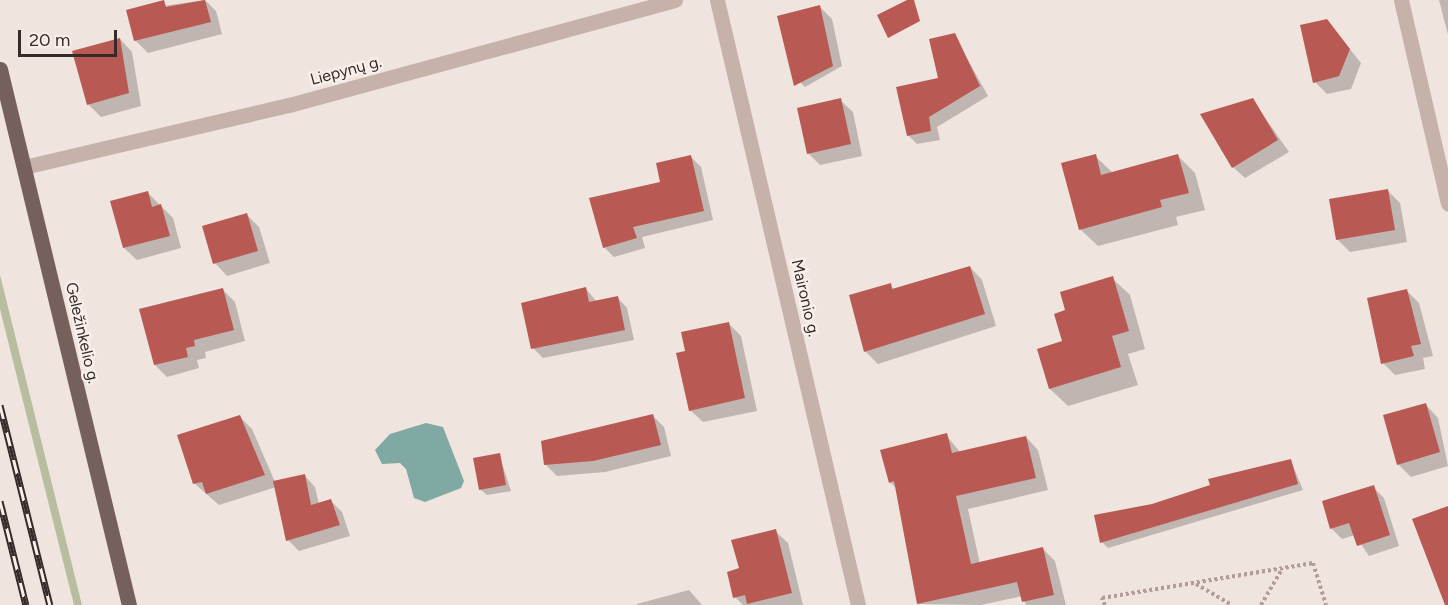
<!DOCTYPE html>
<html>
<head>
<meta charset="utf-8">
<style>
  body { margin:0 }
  #map { position:relative; width:1448px; height:605px; overflow:hidden; background:#efe4de; font-family:Figtree,sans-serif }
  div>[style] { position:absolute }
  [style*='--x'] { left:calc(var(--x)*1px); top:calc(var(--y)*1px); width:calc(var(--w)*1px); rotate:calc(var(--a)*1deg) }
  .green>* { inset:0; background:#b8bd9f }
  .water>* { inset:0; background:#80a9a3 }
  .shadow>* { inset:0; background:#0003 }
  .building>* { inset:0; background:#b85953 }
  .path>* { height:4px; margin-top:-2px; transform-origin:0; background:repeating-linear-gradient(90deg,#b29c95 0 3px,transparent 0 6px) }
  .street>* { height:15px; margin:-7.5px; padding:0 7.5px; transform-origin:7.5px; border-radius:7.5px; background:#c6b2ab }
  .primary>* { height:15px; margin:-7.5px; padding:0 7.5px; transform-origin:7.5px; border-radius:7.5px; background:#75605c }
  .rail>* { height:7px; margin-top:-3.5px; transform-origin:0; background:repeating-linear-gradient(90deg,#f8efea 0 14px,#352b29 0 28px); box-sizing:border-box; border-block:2px solid #352b29 }
  span { translate:-50% -50%; white-space:nowrap; text-align:center; line-height:1.15; -webkit-text-stroke:5px #f8efea; paint-order:stroke }
  .street-label { font-size:16px; color:#352b29 }
  .scale { position:absolute; left:18px; top:30px; width:99px; height:27px; box-sizing:border-box; border:3px solid #352b29; border-top:0; padding-left:8px; font-size:18px; line-height:21px; white-space:nowrap; color:#352b29; -webkit-text-stroke:4px #f8efea; paint-order:stroke }
</style>
</head>
<body>
<div id="map">
  <div class="green">
    <div style="clip-path:polygon(0 275px,82px 605px,74px 605px,0 309px)"></div>
  </div>
  <div class="water">
    <div style="clip-path:polygon(426px 423px,443px 427px,464px 481px,461px 488px,425px 502px,414px 498px,406px 469px,400px 463px,382px 464px,375px 450px,390px 434px)"></div>
  </div>
  <div class="shadow">
    <div style="clip-path:polygon(205px 0,216px 11px,222px 34px,148px 53px,135px 40px,128px 11px)"></div>
    <div style="clip-path:polygon(1439px 0,1448px 0,1448px 35px)"></div>
    <div style="clip-path:polygon(820px 7px,832px 19px,842px 66px,805px 87px,793px 75px)"></div>
    <div style="clip-path:polygon(1327px 21px,1361px 63px,1351px 89px,1327px 94px,1315px 82px)"></div>
    <div style="clip-path:polygon(954px 35px,988px 96px,937px 127px,940px 140px,917px 144px,908px 135px,940px 79px)"></div>
    <div style="clip-path:polygon(120px 39px,132px 52px,141px 106px,101px 117px,89px 105px,74px 52px)"></div>
    <div style="clip-path:polygon(1252px 99px,1289px 152px,1245px 178px,1233px 167px)"></div>
    <div style="clip-path:polygon(840px 100px,853px 112px,862px 156px,820px 165px,808px 153px)"></div>
    <div style="clip-path:polygon(1095px 156px,1113px 173px,1178px 156px,1195px 173px,1205px 210px,1176px 217px,1178px 225px,1098px 246px,1080px 229px)"></div>
    <div style="clip-path:polygon(691px 157px,701px 167px,713px 220px,642px 237px,645px 248px,614px 257px,604px 247px)"></div>
    <div style="clip-path:polygon(1388px 191px,1400px 203px,1407px 242px,1350px 252px,1337px 239px)"></div>
    <div style="clip-path:polygon(147px 192px,173px 218px,181px 248px,137px 260px,124px 248px,112px 202px)"></div>
    <div style="clip-path:polygon(246px 214px,259px 227px,270px 263px,227px 276px,215px 263px)"></div>
    <div style="clip-path:polygon(970px 267px,982px 280px,996px 326px,878px 364px,865px 351px,890px 285px,895px 290px)"></div>
    <div style="clip-path:polygon(1112px 278px,1130px 295px,1145px 349px,1128px 354px,1138px 385px,1068px 406px,1050px 389px,1039px 350px,1064px 342px,1067px 311px)"></div>
    <div style="clip-path:polygon(586px 289px,597px 302px,617px 297px,627px 308px,634px 340px,543px 358px,533px 348px)"></div>
    <div style="clip-path:polygon(223px 290px,235px 302px,245px 341px,205px 352px,206px 358px,197px 360px,199px 368px,167px 377px,155px 365px,141px 311px)"></div>
    <div style="clip-path:polygon(1407px 291px,1419px 303px,1433px 356px,1423px 358px,1425px 369px,1395px 375px,1383px 363px)"></div>
    <div style="clip-path:polygon(728px 323px,741px 336px,757px 411px,703px 422px,690px 410px,687px 352px)"></div>
    <div style="clip-path:polygon(1426px 405px,1438px 418px,1448px 466px,1411px 477px,1398px 464px)"></div>
    <div style="clip-path:polygon(653px 416px,664px 427px,671px 456px,605px 472px,557px 476px,546px 465px)"></div>
    <div style="clip-path:polygon(240px 417px,252px 429px,275px 482px,304px 475px,315px 487px,319px 504px,331px 501px,342px 512px,350px 536px,299px 551px,288px 540px,276px 487px,219px 505px,194px 483px)"></div>
    <div style="clip-path:polygon(946px 435px,960px 452px,1026px 437px,1038px 450px,1048px 490px,968px 509px,980px 564px,1043px 549px,1055px 561px,1066px 605px,1026px 605px,1022px 596px,981px 605px,918px 604px,898px 490px,890px 482px)"></div>
    <div style="clip-path:polygon(499px 454px,511px 491px,487px 495px,480px 489px)"></div>
    <div style="clip-path:polygon(1291px 461px,1303px 490px,1108px 548px,1102px 542px,1153px 505px)"></div>
    <div style="clip-path:polygon(1373px 487px,1384px 498px,1399px 546px,1369px 556px,1355px 535px,1342px 539px,1332px 529px,1324px 502px)"></div>
    <div style="clip-path:polygon(775px 531px,788px 543px,803px 605px,743px 605px,735px 597px,740px 569px)"></div>
    <div style="clip-path:polygon(689px 590px,702px 605px,637px 605px,637px 604px)"></div>
  </div>
  <div class="building">
    <div style="clip-path:polygon(164px 0,166px 7px,205px 0,211px 22px,134px 41px,126px 10px)"></div>
    <div style="clip-path:polygon(907px 0,914px 0,920px 21px,888px 38px,877px 15px)"></div>
    <div style="clip-path:polygon(820px 5px,833px 66px,794px 86px,777px 16px)"></div>
    <div style="clip-path:polygon(1327px 19px,1350px 49px,1339px 76px,1313px 83px,1300px 25px)"></div>
    <div style="clip-path:polygon(955px 33px,980px 86px,929px 117px,931px 131px,907px 136px,896px 87px,938px 78px,929px 39px)"></div>
    <div style="clip-path:polygon(120px 38px,129px 93px,87px 105px,72px 51px)"></div>
    <div style="clip-path:polygon(841px 98px,851px 144px,807px 154px,797px 108px)"></div>
    <div style="clip-path:polygon(1253px 98px,1278px 140px,1232px 168px,1200px 114px)"></div>
    <div style="clip-path:polygon(1096px 154px,1101px 175px,1178px 154px,1189px 193px,1160px 200px,1162px 207px,1079px 230px,1061px 163px)"></div>
    <div style="clip-path:polygon(691px 155px,704px 211px,633px 227px,637px 238px,603px 248px,589px 198px,660px 182px,656px 163px)"></div>
    <div style="clip-path:polygon(1388px 189px,1395px 230px,1336px 240px,1329px 199px)"></div>
    <div style="clip-path:polygon(148px 191px,152px 207px,161px 204px,170px 236px,123px 248px,110px 201px)"></div>
    <div style="clip-path:polygon(247px 213px,258px 251px,213px 264px,202px 226px)"></div>
    <div style="clip-path:polygon(970px 266px,985px 314px,864px 352px,849px 295px,891px 283px,892px 289px)"></div>
    <div style="clip-path:polygon(1113px 276px,1129px 331px,1112px 336px,1121px 367px,1049px 389px,1037px 349px,1062px 341px,1054px 314px,1065px 310px,1060px 292px)"></div>
    <div style="clip-path:polygon(586px 287px,589px 302px,618px 296px,625px 330px,531px 349px,521px 303px)"></div>
    <div style="clip-path:polygon(223px 288px,234px 330px,194px 340px,195px 346px,186px 348px,188px 357px,154px 365px,139px 309px)"></div>
    <div style="clip-path:polygon(1407px 289px,1421px 344px,1411px 346px,1414px 356px,1381px 364px,1367px 298px)"></div>
    <div style="clip-path:polygon(729px 322px,745px 398px,689px 411px,676px 353px,685px 351px,681px 332px)"></div>
    <div style="clip-path:polygon(1426px 403px,1440px 452px,1397px 465px,1383px 415px)"></div>
    <div style="clip-path:polygon(653px 414px,661px 445px,593px 461px,544px 465px,541px 441px)"></div>
    <div style="clip-path:polygon(240px 415px,265px 475px,206px 494px,202px 482px,193px 484px,177px 435px)"></div>
    <div style="clip-path:polygon(947px 433px,952px 453px,1026px 436px,1036px 478px,956px 496px,971px 564px,1043px 547px,1054px 595px,1022px 602px,1017px 582px,917px 604px,894px 481px,889px 483px,880px 450px)"></div>
    <div style="clip-path:polygon(500px 453px,506px 485px,479px 490px,473px 458px)"></div>
    <div style="clip-path:polygon(1291px 459px,1298px 484px,1100px 543px,1094px 515px,1152px 504px,1210px 485px,1208px 479px)"></div>
    <div style="clip-path:polygon(305px 474px,311px 505px,331px 499px,340px 525px,286px 541px,273px 481px)"></div>
    <div style="clip-path:polygon(1374px 485px,1390px 535px,1357px 546px,1349px 523px,1330px 529px,1322px 501px)"></div>
    <div style="clip-path:polygon(1448px 506px,1448px 605px,1445px 605px,1412px 519px)"></div>
    <div style="clip-path:polygon(776px 529px,792px 593px,747px 604px,745px 595px,733px 598px,727px 572px,739px 568px,731px 540px)"></div>
  </div>
  <div class="path">
    <div style="--x:1196;--y:584;--w:42;--a:30.3"></div>
    <div style="--x:1105;--y:605;--w:8;--a:-113"></div>
    <div style="--x:1102;--y:598;--w:214;--a:-9.4"></div>
    <div style="--x:1313;--y:563;--w:44;--a:72.8"></div>
    <div style="--x:1261;--y:605;--w:42;--a:-59.7"></div>
  </div>
  <div class="street">
    <div style="--x:717;--y:0;--w:621;--a:76.88"></div>
    <div style="--x:1401;--y:0;--w:209;--a:77"></div>
    <div style="--x:24;--y:167;--w:272;--a:-13.2"></div>
    <div style="--x:289;--y:105;--w:400;--a:-15.2"></div>
  </div>
  <div class="primary">
    <div style="--x:0;--y:69;--w:551;--a:76.47"></div>
  </div>
  <div class="rail">
    <div style="--x:0;--y:405;--w:206;--a:76"></div>
    <div style="--x:0;--y:501;--w:107;--a:76"></div>
  </div>
  <div class="street-label">
    <span style="left:346px;top:71px;rotate:-15deg">Liepynų g.</span>
    <span style="left:805px;top:298px;rotate:77deg">Maironio g.</span>
    <span style="left:82px;top:333px;rotate:77deg">Geležinkelio g.</span>
  </div>
  <div class="scale">20 m</div>
</div>
</body>
</html>
